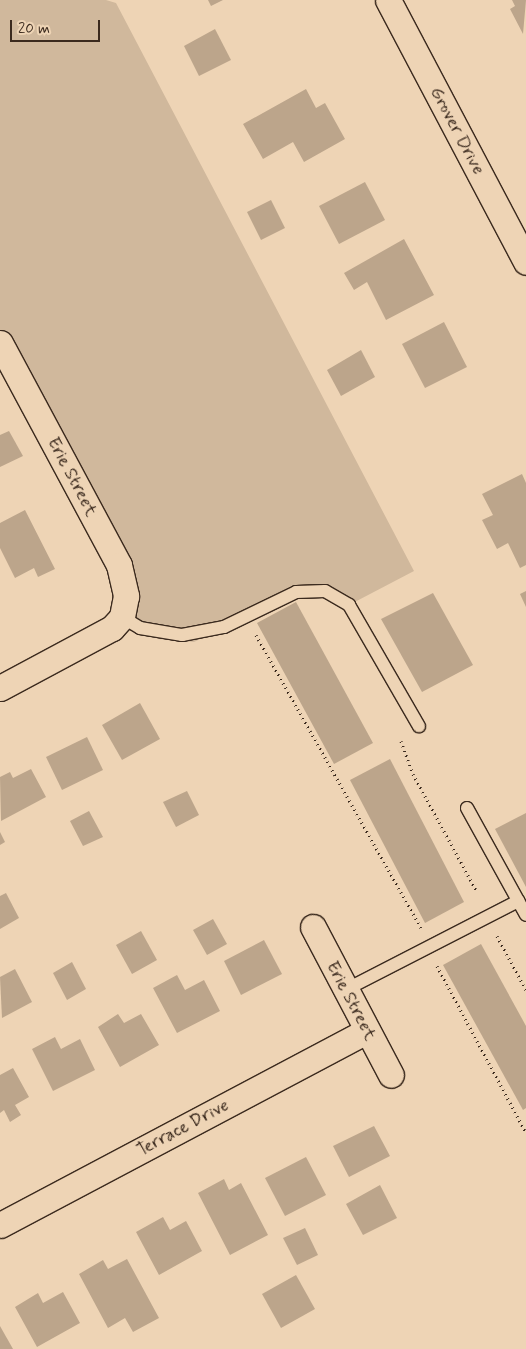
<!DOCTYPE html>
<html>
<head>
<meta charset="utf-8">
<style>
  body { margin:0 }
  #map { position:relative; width:526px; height:1349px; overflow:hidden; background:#eed4b5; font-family:Mynerve,sans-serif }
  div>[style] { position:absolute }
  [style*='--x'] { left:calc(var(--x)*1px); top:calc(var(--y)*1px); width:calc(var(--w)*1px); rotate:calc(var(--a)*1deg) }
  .green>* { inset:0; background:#d0b89c }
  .building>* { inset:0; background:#bca58b }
  .path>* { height:3px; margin-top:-1.5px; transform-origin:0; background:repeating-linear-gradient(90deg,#3b2a1e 0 1px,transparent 0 5px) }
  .roads { filter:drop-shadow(1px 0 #3b2a1e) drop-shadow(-1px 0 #3b2a1e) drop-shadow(0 1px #3b2a1e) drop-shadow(0 -1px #3b2a1e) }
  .service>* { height:12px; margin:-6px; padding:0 6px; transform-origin:6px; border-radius:6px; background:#eed4b5 }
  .minor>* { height:25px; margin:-12.5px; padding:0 12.5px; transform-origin:12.5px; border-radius:12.5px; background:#eed4b5 }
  span { translate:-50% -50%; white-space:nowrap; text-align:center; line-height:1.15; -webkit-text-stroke:4px #eed4b5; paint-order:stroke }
  .street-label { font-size:18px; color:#3b2a1e }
  .scale { position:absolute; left:10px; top:20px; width:90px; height:22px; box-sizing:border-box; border:2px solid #3b2a1e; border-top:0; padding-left:6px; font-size:15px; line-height:18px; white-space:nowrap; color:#3b2a1e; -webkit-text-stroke:4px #eed4b5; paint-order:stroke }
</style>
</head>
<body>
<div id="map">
  <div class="green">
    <div style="clip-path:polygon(0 0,106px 0,116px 3px,414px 571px,349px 605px,325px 591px,296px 592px,194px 642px,158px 639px,122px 617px,126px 596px,0 343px)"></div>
  </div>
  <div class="building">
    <div style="clip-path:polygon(208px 0,223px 0,211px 6px)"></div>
    <div style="clip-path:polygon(512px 0,526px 0,523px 34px,510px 9px,515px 6px)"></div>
    <div style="clip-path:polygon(215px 29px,231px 60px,199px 76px,184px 46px)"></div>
    <div style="clip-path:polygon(306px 89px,316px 108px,325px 103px,345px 139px,304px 162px,293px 142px,263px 159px,243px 124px)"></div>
    <div style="clip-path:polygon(365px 182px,385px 220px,339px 244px,319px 206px)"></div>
    <div style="clip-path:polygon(271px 200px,285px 228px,261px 240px,247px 212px)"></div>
    <div style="clip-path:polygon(404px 239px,434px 295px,386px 320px,367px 282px,354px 290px,344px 273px)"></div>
    <div style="clip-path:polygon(444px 322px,467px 367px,425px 388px,402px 344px)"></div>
    <div style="clip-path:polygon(361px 350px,375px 377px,341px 396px,327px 370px)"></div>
    <div style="clip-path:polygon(9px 431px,23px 456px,0 467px,0 435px)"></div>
    <div style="clip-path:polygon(522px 474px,526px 483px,526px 565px,520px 568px,508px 543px,497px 549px,482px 520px,493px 515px,482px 494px)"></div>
    <div style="clip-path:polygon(25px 510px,55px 569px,38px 577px,34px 568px,15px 578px,0 548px,0 523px)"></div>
    <div style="clip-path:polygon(526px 591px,526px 607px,520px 594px)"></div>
    <div style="clip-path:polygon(433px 593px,473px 665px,422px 692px,381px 619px)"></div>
    <div style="clip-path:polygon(296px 602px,373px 743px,334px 764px,257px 623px)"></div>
    <div style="clip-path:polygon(140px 703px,160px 739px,122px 760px,102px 725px)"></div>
    <div style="clip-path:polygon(87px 737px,103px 770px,62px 790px,46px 757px)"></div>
    <div style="clip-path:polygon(390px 759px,464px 902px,425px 923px,350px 780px)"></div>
    <div style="clip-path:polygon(31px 769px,46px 797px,1px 821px,0 777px,10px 772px,13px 778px)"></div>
    <div style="clip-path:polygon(187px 791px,199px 815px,176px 827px,163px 802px)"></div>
    <div style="clip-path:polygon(89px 811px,103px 837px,83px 846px,70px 821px)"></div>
    <div style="clip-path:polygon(526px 813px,526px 887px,495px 829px)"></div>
    <div style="clip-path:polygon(0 832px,5px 842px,0 845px)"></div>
    <div style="clip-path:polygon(6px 893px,19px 918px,0 929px,0 896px)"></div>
    <div style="clip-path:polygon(213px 919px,227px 944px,207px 955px,193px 930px)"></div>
    <div style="clip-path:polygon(141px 931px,157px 960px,132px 974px,116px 945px)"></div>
    <div style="clip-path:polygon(264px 940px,282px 974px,241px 995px,224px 961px)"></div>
    <div style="clip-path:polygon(481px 944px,526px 1026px,526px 1108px,523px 1110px,443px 965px)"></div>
    <div style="clip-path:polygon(72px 962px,86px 989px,67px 1000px,53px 973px)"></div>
    <div style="clip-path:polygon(15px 969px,32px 1002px,2px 1018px,0 977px)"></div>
    <div style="clip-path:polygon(177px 975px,185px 990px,204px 980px,220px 1011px,177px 1033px,153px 988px)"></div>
    <div style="clip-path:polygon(118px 1014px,124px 1023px,141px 1014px,159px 1045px,120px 1067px,98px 1027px)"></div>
    <div style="clip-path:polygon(55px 1037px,61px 1049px,80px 1039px,95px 1070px,53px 1091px,32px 1049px)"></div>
    <div style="clip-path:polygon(13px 1068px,29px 1097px,15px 1105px,21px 1115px,10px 1122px,4px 1110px,0 1113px,0 1075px)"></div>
    <div style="clip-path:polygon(374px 1126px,390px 1156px,349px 1177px,333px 1146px)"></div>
    <div style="clip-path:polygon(306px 1157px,326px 1195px,285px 1216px,265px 1178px)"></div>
    <div style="clip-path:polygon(224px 1179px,229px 1190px,241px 1183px,268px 1235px,230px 1255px,198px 1193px)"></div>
    <div style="clip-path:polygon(380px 1185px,397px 1218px,363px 1235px,346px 1204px)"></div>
    <div style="clip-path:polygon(163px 1217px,170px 1230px,186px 1221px,202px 1251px,159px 1275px,136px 1232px)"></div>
    <div style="clip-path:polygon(305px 1228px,318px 1255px,297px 1265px,283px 1238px)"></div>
    <div style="clip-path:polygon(127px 1259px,159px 1318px,133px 1332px,125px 1318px,108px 1328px,79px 1274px,103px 1260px,108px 1269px)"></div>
    <div style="clip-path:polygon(296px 1275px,315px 1309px,281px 1328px,262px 1294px)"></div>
    <div style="clip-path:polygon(63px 1292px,80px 1323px,37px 1347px,15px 1307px,38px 1293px,43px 1303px)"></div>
    <div style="clip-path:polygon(0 1326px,13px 1349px,0 1349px)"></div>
  </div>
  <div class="path">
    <div style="--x:256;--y:635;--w:336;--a:60.6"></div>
    <div style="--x:401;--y:741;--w:35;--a:70"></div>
    <div style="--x:413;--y:774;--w:134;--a:61.5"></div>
    <div style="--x:497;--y:936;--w:61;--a:61.8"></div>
    <div style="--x:437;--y:966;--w:189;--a:61.9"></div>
  </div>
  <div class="roads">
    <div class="service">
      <div style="--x:122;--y:617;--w:21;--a:31"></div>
      <div style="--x:140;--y:628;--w:43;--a:9.5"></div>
      <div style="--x:182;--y:635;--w:43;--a:-10.8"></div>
      <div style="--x:224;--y:627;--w:80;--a:-25.9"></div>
      <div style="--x:296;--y:592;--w:29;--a:-2"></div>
      <div style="--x:325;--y:591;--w:28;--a:30"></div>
      <div style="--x:349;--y:605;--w:140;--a:60"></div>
      <div style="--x:467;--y:808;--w:122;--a:61.1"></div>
      <div style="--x:345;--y:990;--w:195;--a:-27.2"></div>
    </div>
    <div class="minor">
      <div style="--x:388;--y:0;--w:296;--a:62.2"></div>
      <div style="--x:0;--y:343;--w:252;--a:61.8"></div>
      <div style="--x:119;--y:565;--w:32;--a:77"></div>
      <div style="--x:126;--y:596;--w:21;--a:101"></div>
      <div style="--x:122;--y:617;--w:15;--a:132"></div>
      <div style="--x:112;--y:628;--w:127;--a:151.8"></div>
      <div style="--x:313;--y:927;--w:167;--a:62.2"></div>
      <div style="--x:0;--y:1225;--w:414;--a:-27.9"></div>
    </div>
  </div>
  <div class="street-label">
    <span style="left:457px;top:131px;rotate:62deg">Grover Drive</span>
    <span style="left:72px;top:477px;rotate:62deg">Erie Street</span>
    <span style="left:351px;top:1001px;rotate:62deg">Erie Street</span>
    <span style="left:183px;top:1128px;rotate:-28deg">Terrace Drive</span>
  </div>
  <div class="scale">20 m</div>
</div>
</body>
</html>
